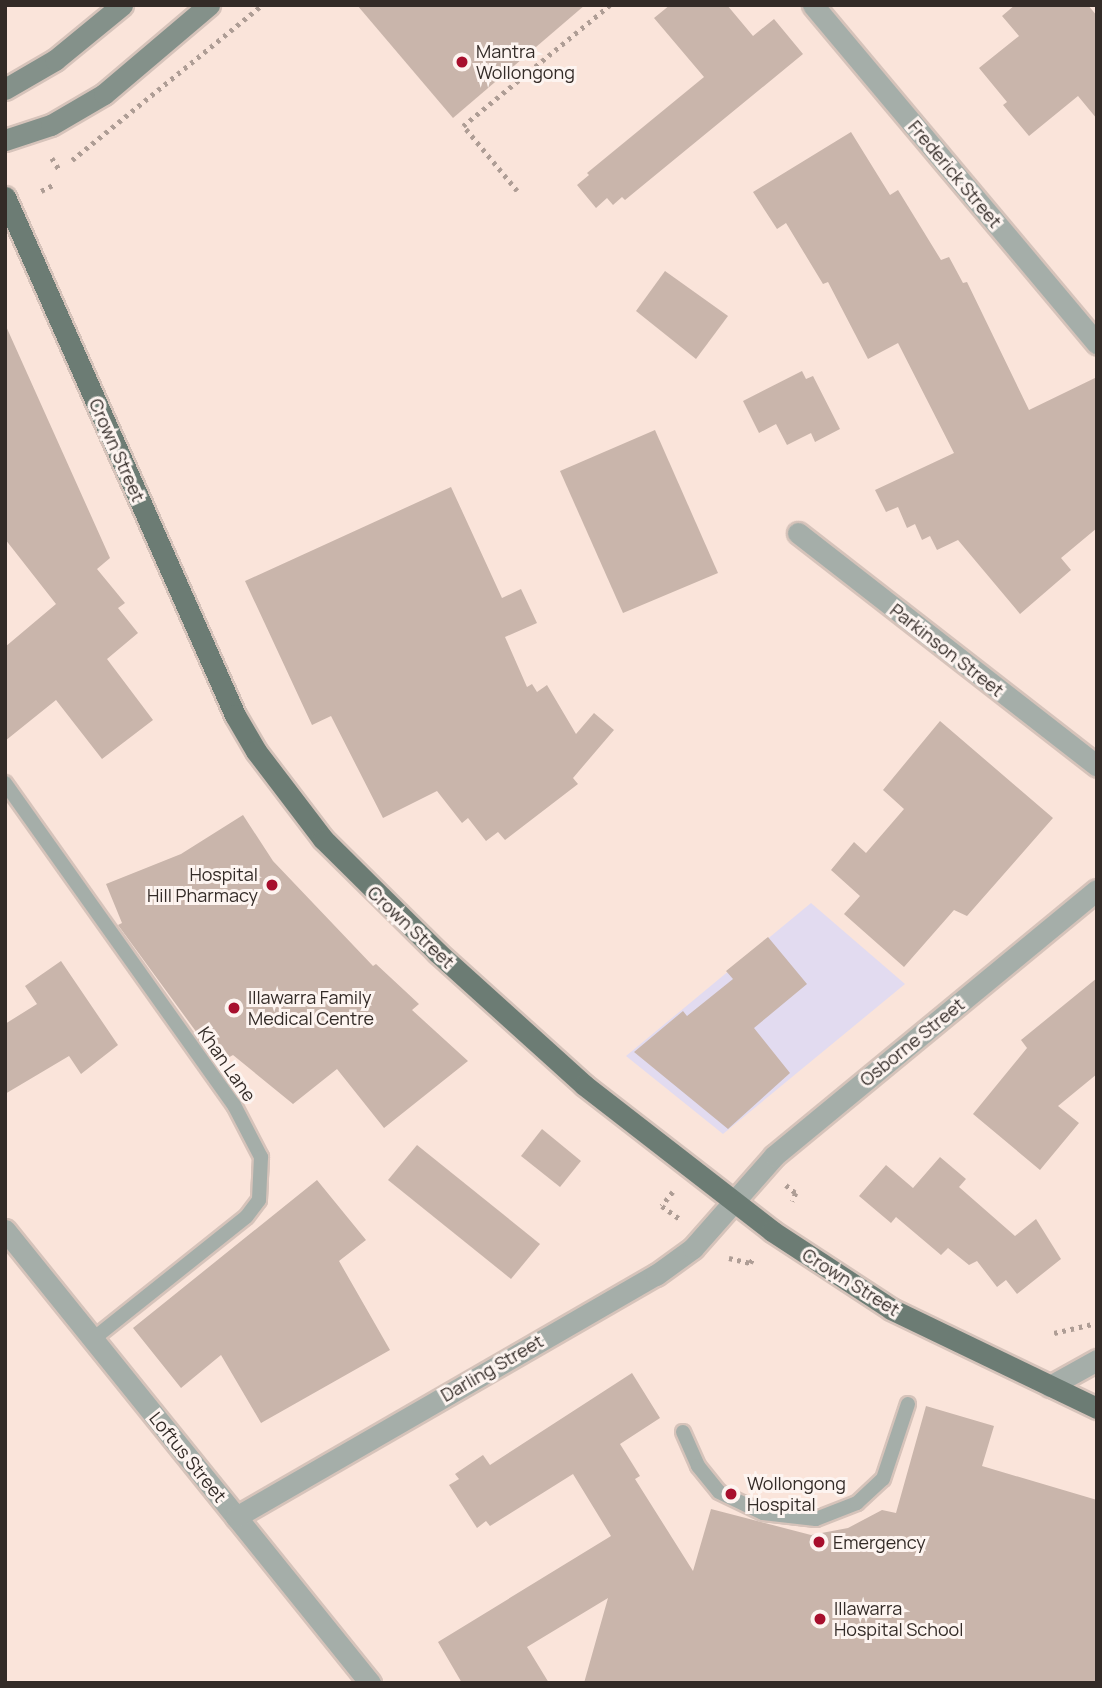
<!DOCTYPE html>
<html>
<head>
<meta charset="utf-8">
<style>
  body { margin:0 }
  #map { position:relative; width:1102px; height:1688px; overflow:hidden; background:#fae4da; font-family:Manrope,sans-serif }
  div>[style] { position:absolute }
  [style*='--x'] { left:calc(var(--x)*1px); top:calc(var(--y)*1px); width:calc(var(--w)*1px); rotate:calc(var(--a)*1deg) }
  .commercial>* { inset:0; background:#e2dbf0 }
  .building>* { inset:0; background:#c9b5ab }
  .path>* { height:4.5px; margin-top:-2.25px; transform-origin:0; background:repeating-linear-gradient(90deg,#ae9d95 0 3.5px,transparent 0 8.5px) }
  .roads { filter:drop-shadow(2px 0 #d6c3ba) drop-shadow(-2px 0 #d6c3ba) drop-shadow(0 2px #d6c3ba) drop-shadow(0 -2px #d6c3ba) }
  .service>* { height:14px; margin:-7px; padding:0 7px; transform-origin:7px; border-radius:7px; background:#a5aea9 }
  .minor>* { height:21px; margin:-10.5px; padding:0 10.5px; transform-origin:10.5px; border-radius:10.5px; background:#a5aea9 }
  .secondary>* { height:21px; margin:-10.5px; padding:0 10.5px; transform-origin:10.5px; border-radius:10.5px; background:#84918a }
  .primary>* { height:21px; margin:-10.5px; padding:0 10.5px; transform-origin:10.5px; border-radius:10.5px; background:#6c7c74 }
  .dots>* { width:19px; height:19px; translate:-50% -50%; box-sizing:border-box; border:4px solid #fdf4f0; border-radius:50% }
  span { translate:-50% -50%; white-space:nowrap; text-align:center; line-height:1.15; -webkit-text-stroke:6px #fdf4f0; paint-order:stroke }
  .poi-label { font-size:18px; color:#332b27 }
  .left { translate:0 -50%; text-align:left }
  .right { translate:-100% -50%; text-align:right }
  .street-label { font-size:18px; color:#332b27 }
  .frame { position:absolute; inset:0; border:7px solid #332b27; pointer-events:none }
</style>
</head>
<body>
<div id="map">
  <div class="commercial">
    <div style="clip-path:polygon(811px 903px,905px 984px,723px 1134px,626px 1056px)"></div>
  </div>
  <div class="building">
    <div style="clip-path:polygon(357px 5px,585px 5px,453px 118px)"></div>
    <div style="clip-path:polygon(670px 5px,727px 5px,753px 36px,774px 19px,803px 54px,625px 200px,622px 197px,613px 205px,607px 198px,596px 208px,577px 185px,589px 175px,587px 173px,704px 77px,654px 18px)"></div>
    <div style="clip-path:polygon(1015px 5px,1088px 5px,1097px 16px,1097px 119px,1078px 96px,1029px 136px,1003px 105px,1007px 102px,979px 68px,1019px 36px,1002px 16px)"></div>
    <div style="clip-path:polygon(851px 132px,890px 195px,898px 190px,941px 260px,949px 257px,963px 283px,967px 282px,1029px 410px,1097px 377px,1097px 528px,1061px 558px,1071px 570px,1020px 614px,958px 540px,937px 550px,930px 536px,922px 540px,915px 524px,907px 528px,898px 507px,886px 512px,875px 490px,954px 453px,898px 343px,868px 359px,828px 282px,823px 284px,786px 223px,777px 229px,753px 192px)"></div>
    <div style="clip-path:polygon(665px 271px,728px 316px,696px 359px,636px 311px)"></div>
    <div style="clip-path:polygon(5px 324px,110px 558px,97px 569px,125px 603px,118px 608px,138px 633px,107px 659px,153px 720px,102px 759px,56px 700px,5px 741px,5px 647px,56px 604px,5px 539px)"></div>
    <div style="clip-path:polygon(802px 371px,806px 379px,813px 376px,840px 429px,815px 442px,811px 433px,787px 445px,776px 424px,759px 433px,743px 401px)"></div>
    <div style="clip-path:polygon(655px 430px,718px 573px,623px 613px,560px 471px)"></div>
    <div style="clip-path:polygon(451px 487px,502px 598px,521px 589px,537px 623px,505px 637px,527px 687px,532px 684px,537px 692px,547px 685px,576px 734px,594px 713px,614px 730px,573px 778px,578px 784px,505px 840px,498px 832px,486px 841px,468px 818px,462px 823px,437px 791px,383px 818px,331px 716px,312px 725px,245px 581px)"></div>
    <div style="clip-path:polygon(940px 721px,1053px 818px,967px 916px,954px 910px,904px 967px,844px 914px,860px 896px,831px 870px,854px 842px,866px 853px,904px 809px,883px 790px)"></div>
    <div style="clip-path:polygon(243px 815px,273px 861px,373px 966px,376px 964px,419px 1004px,412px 1010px,468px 1061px,384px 1128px,337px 1069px,293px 1104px,233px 1055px,219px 1063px,118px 925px,122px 923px,106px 884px,181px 854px)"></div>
    <div style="clip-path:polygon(768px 937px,807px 984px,754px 1028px,790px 1073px,728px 1129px,634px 1052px,683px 1011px,687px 1016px,733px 979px,726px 971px)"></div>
    <div style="clip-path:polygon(61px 961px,118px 1045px,81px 1074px,69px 1056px,5px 1094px,5px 1024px,37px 1004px,25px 986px)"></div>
    <div style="clip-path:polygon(1097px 978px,1097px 1074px,1058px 1106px,1079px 1123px,1040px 1170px,973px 1114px,1027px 1048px,1021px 1040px)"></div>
    <div style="clip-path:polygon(542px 1129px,581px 1161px,560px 1187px,521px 1156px)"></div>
    <div style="clip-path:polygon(417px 1145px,540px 1244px,511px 1279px,388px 1180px)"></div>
    <div style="clip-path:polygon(940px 1157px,966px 1179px,959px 1187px,1015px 1236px,1036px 1219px,1061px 1259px,1017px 1294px,1006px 1280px,997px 1287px,977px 1261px,969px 1265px,948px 1248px,941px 1255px,896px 1217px,891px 1223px,859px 1196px,886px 1165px,913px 1188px)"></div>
    <div style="clip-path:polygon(317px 1180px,366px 1240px,339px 1261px,390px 1350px,261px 1423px,221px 1355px,181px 1388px,133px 1328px)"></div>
    <div style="clip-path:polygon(632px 1373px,660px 1418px,620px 1444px,640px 1476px,635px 1479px,693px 1571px,711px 1509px,811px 1535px,848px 1528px,882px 1510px,896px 1513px,926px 1406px,994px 1426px,982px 1466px,1097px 1500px,1097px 1683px,584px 1683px,608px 1598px,527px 1647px,549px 1683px,462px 1683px,438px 1642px,611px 1536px,573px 1474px,490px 1526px,486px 1521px,477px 1528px,449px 1485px,459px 1479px,455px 1474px,483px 1455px,490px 1465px)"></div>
  </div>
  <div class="path">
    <div style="--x:52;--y:158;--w:13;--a:58"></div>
    <div style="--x:72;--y:160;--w:245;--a:-39.2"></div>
    <div style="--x:41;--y:191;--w:16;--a:-27"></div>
    <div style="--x:517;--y:191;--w:85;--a:-129.7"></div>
    <div style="--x:463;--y:126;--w:190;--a:-39.5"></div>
    <div style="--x:786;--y:1185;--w:13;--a:39"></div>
    <div style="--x:796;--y:1193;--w:9;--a:111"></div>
    <div style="--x:673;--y:1192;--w:18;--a:128"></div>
    <div style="--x:662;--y:1206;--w:22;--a:36"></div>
    <div style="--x:729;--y:1258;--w:22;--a:13"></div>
    <div style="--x:750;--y:1263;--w:7;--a:-56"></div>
    <div style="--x:1054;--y:1333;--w:44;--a:-13.1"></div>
  </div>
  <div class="roads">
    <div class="service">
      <div style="--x:5;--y:783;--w:395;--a:54.6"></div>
      <div style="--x:234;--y:1105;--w:59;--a:62.6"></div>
      <div style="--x:261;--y:1157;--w:43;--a:92.7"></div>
      <div style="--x:259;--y:1200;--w:21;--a:127"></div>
      <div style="--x:246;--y:1217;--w:196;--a:141.4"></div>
      <div style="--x:683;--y:1432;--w:37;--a:66"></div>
      <div style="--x:698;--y:1466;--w:33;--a:51"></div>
      <div style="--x:719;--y:1492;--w:49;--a:25.5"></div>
      <div style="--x:763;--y:1513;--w:53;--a:6.5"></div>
      <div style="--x:816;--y:1519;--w:44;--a:-21.3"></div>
      <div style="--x:857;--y:1503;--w:35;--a:-43"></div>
      <div style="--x:883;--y:1479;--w:79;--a:-71.6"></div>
    </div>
    <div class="minor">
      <div style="--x:813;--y:5;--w:442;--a:50"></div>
      <div style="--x:798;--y:533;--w:379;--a:37.9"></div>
      <div style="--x:5;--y:1230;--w:582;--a:51.14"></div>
      <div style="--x:1050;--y:1386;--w:54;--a:-29"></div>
      <div style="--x:236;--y:1517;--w:485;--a:-30"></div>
      <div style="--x:656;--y:1275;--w:46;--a:-36.1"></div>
      <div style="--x:693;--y:1248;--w:123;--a:-48.6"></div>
      <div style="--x:774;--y:1156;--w:418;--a:-39.5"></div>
    </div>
    <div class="secondary">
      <div style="--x:5;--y:89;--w:58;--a:-30.1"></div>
      <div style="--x:55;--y:60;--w:87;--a:-39.4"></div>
      <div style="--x:5;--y:140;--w:48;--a:-18.1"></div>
      <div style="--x:51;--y:125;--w:61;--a:-30.3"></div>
      <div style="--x:104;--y:94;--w:138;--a:-40.3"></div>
    </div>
    <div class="primary">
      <div style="--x:5;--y:197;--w:567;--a:66.06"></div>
      <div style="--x:235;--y:715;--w:42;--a:59.7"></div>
      <div style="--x:256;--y:751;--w:111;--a:52.7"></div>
      <div style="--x:323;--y:839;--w:161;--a:44.7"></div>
      <div style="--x:437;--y:952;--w:198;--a:42.1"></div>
      <div style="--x:584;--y:1085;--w:238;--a:37.8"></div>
      <div style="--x:772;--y:1231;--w:142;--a:33.2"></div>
      <div style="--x:891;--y:1309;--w:229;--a:25.7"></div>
    </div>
  </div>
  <div class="dots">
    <div style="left:462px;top:62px;background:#a70f2d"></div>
    <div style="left:272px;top:885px;background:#a70f2d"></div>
    <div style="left:234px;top:1008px;background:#a70f2d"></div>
    <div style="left:731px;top:1494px;background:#a70f2d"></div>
    <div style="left:819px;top:1542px;background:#a70f2d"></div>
    <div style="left:820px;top:1619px;background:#a70f2d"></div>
  </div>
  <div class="poi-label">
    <span class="left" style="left:476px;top:62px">Mantra<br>Wollongong</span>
    <span class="right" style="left:258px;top:885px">Hospital<br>Hill Pharmacy</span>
    <span class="left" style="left:248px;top:1008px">Illawarra Family<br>Medical Centre</span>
    <span class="left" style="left:747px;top:1494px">Wollongong<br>Hospital</span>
    <span class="left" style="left:833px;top:1542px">Emergency</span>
    <span class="left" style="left:834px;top:1619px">Illawarra<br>Hospital School</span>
  </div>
  <div class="street-label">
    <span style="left:955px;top:174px;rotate:50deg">Frederick Street</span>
    <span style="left:117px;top:450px;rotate:66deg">Crown Street</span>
    <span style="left:947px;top:650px;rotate:38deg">Parkinson Street</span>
    <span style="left:411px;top:927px;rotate:43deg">Crown Street</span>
    <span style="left:912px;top:1042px;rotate:-39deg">Osborne Street</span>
    <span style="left:227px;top:1064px;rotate:55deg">Khan Lane</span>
    <span style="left:851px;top:1282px;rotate:32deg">Crown Street</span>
    <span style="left:492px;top:1368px;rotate:-30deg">Darling Street</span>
    <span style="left:188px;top:1457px;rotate:51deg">Loftus Street</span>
  </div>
  <div class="frame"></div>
</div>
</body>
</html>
